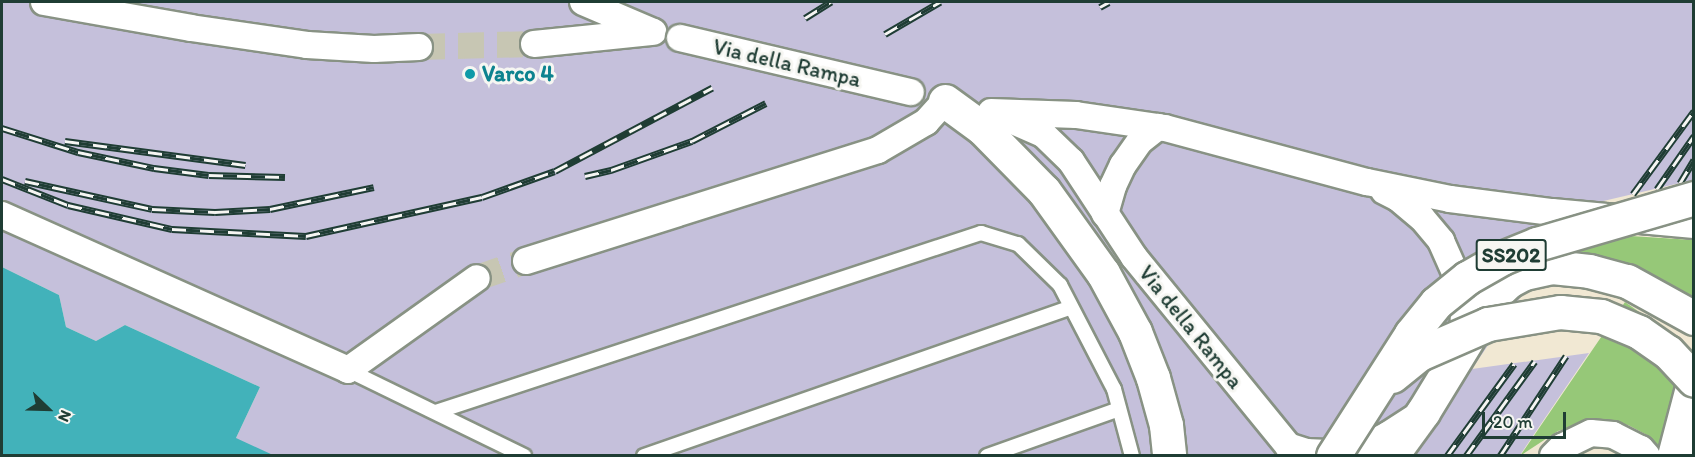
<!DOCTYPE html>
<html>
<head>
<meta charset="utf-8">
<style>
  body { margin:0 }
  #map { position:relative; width:1695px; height:457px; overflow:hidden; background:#f1e8d3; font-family:Itim,sans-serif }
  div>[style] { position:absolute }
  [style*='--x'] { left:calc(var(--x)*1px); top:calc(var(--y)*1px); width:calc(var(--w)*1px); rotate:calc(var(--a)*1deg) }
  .industrial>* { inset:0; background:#c5c0db }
  .green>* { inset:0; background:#96c878 }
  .water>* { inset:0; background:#42b2ba }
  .street-tunnel>* { height:26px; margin-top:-13px; transform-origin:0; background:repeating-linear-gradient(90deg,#c7c6b3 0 26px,transparent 0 39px) }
  .roads { filter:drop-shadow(2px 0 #889284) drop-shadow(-2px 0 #889284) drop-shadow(0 2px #889284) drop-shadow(0 -2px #889284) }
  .lane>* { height:14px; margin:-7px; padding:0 7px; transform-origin:7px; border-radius:7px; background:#fff }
  .street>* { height:26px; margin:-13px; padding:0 13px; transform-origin:13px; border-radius:13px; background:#fff }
  .primary>* { height:33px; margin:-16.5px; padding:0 16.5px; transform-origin:16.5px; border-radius:16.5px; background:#fff }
  .highway>* { height:33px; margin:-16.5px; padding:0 16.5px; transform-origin:16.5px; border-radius:16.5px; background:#fff }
  .rail>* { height:7px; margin-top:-3.5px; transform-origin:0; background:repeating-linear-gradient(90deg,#f6f6f2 0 14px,#1f3d34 0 28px); box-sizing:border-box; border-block:2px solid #1f3d34 }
  .bridges { filter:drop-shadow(2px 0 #889284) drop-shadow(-2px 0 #889284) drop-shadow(0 2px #889284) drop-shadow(0 -2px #889284) }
  .street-bridge>* { height:26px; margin:-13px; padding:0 13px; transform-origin:13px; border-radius:13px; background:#fff }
  .highway-bridge>* { height:33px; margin:-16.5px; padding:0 16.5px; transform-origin:16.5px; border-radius:16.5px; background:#fff }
  .dots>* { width:16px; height:16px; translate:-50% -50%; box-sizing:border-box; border:3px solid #f6f6f2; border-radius:50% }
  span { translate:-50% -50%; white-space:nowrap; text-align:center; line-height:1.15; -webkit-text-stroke:6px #f6f6f2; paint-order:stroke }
  .shield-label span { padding:2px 4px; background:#f6f6f2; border:2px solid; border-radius:4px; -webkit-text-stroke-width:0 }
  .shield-label { font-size:21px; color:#1f3d34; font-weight:700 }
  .street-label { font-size:22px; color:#1f3d34 }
  .culture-label { font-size:22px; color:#0d838f; font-weight:700 }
  .left { translate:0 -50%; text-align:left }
  .frame { position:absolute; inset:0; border:3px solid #1f3d34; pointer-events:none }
  .north { position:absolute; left:18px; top:379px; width:60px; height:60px; -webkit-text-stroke:4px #f6f6f2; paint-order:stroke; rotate:113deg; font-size:16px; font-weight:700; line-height:24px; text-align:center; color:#1f3d34 }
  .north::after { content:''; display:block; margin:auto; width:21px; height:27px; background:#1f3d34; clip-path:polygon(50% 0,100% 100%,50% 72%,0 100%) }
  .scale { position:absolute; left:1482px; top:412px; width:84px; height:27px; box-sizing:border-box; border:3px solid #1f3d34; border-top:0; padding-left:8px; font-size:18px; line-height:21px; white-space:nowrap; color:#1f3d34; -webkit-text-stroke:4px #f6f6f2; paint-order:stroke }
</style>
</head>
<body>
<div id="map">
  <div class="industrial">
    <div style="clip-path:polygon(2px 2px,1693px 2px,1693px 180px,1582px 206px,1472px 369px,1589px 353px,1520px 455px,228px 455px,260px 387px,125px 325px,96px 341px,66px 327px,59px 295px,2px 267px)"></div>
  </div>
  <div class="green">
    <div style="clip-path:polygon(1615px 235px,1693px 240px,1693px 299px,1621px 262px,1578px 251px,1561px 250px)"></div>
    <div style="clip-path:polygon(1625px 302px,1645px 316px,1673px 349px,1677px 392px,1661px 448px,1647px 435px,1628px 425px,1590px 421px,1558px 431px,1520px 456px)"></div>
  </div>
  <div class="water">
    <div style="clip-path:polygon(2px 267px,59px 295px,66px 327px,96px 341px,125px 325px,260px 387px,236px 438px,273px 455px,2px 455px)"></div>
  </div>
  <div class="street-tunnel">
    <div style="--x:419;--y:47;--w:115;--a:-1.5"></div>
    <div style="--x:477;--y:278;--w:52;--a:-19.1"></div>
  </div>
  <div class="roads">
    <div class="lane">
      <div style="--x:348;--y:370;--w:196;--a:26"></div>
      <div style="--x:436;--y:412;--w:574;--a:-18.18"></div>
      <div style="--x:981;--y:233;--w:39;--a:17"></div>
      <div style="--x:1018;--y:244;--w:59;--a:44.3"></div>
      <div style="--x:1060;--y:285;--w:117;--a:62.6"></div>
      <div style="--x:1114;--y:389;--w:69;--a:75"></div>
      <div style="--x:644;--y:456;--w:452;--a:-19.2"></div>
      <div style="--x:987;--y:456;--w:140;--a:-19.6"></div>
    </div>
    <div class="street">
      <div style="--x:44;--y:2;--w:149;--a:10"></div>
      <div style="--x:191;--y:28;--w:117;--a:8.3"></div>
      <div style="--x:307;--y:45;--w:67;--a:3.4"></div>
      <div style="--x:374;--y:49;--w:45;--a:-2.5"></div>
      <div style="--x:583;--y:2;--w:74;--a:23.1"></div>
      <div style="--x:534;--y:44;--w:120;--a:-5.8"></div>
      <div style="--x:991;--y:112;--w:85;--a:2"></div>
      <div style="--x:1076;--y:115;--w:90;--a:8.3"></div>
      <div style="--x:1165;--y:128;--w:209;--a:15"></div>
      <div style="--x:1367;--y:182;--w:85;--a:11.6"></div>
      <div style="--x:1450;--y:199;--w:103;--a:7.3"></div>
      <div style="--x:1552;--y:212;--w:143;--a:5.2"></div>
      <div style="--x:1004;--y:117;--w:43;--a:23.6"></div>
      <div style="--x:1043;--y:134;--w:39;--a:44"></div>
      <div style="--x:1071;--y:161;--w:115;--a:56.7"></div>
      <div style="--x:1134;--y:257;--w:244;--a:50.8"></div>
      <div style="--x:1288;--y:446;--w:19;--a:18"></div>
      <div style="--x:1306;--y:452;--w:45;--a:2.5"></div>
      <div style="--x:1351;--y:454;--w:42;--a:-27.2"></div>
      <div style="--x:1388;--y:435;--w:30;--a:-33"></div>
      <div style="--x:1384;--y:191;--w:16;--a:27"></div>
      <div style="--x:1398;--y:198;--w:31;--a:40"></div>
      <div style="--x:1422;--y:218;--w:30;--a:50"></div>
      <div style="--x:1441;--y:241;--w:36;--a:66"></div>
      <div style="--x:1456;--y:274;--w:38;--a:78"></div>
      <div style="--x:1464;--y:311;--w:35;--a:92"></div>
      <div style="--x:1105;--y:214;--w:29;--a:-74"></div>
      <div style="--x:1113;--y:186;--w:23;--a:-65"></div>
      <div style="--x:1123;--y:165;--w:29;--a:-55"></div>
      <div style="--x:1140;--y:141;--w:23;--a:-38"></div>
      <div style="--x:2;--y:215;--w:379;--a:24.1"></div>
      <div style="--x:348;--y:370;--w:158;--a:-35.5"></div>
      <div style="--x:526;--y:261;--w:369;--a:-17.5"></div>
      <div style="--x:878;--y:150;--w:56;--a:-30.3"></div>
      <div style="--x:926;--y:122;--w:28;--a:-48"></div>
      <div style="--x:1553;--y:456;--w:13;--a:-45"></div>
      <div style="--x:1562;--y:447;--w:32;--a:-26"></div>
      <div style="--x:1591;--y:433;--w:22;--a:5"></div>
      <div style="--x:1613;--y:435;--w:31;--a:27"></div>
      <div style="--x:1641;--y:449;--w:9;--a:49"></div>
    </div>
    <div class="primary">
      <div style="--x:1423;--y:412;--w:138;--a:-58.6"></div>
      <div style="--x:1495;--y:294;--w:19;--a:-43"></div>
      <div style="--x:1509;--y:281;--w:17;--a:-28"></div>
      <div style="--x:1524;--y:273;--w:29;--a:-12"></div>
      <div style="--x:1552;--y:267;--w:37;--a:6"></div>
      <div style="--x:1589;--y:271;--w:39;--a:15"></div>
      <div style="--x:1627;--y:281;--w:77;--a:28.9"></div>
      <div style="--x:1674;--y:456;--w:79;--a:-75.3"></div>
    </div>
    <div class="highway">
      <div style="--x:945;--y:101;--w:46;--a:36.1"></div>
      <div style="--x:982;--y:128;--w:88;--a:45.5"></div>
      <div style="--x:1044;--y:191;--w:101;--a:54.3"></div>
      <div style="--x:1103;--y:273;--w:67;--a:61.5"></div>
      <div style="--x:1135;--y:332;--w:49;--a:68.6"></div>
      <div style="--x:1153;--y:378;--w:49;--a:74.5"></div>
      <div style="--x:1166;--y:425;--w:31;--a:84"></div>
      <div style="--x:1391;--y:456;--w:54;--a:-54"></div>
    </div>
  </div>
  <div class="rail">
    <div style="--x:1100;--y:7;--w:10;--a:-29"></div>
    <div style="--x:805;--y:18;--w:31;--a:-32"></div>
    <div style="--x:885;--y:34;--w:64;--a:-30.2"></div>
    <div style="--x:2;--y:128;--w:80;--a:17.5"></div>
    <div style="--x:78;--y:152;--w:78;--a:11.9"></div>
    <div style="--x:154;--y:168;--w:55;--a:7.3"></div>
    <div style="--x:209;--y:175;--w:76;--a:1.5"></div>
    <div style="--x:65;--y:141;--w:182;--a:7.6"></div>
    <div style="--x:585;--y:176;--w:27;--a:-13"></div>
    <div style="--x:611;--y:170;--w:86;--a:-19.7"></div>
    <div style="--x:692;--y:141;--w:83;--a:-27.2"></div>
    <div style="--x:2;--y:179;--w:71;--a:21.5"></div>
    <div style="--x:68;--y:205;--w:107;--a:13"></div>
    <div style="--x:172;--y:229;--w:134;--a:3"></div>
    <div style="--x:306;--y:236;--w:180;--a:-12.5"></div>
    <div style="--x:482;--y:197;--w:77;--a:-19.6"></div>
    <div style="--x:555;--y:171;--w:178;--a:-27.9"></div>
    <div style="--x:25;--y:181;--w:130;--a:12.4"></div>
    <div style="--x:152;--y:209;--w:63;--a:2.7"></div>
    <div style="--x:215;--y:212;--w:55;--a:-3.1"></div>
    <div style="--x:270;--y:209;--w:106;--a:-11.9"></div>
    <div style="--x:1680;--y:183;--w:27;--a:-59"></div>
    <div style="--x:1657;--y:189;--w:65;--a:-55.1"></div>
    <div style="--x:1633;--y:194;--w:103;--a:-53.7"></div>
    <div style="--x:1447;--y:456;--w:114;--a:-53.9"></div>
    <div style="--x:1466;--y:456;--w:117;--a:-54"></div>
    <div style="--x:1500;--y:456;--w:120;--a:-56.6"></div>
  </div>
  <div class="bridges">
    <div class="street-bridge">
      <div style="--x:680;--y:38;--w:237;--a:13.2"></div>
    </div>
    <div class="highway-bridge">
      <div style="--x:1392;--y:376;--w:35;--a:-39"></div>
      <div style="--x:1419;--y:354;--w:75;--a:-23.5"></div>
      <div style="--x:1488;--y:324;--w:73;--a:-9.5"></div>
      <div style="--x:1560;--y:312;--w:41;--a:5.6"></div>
      <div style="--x:1601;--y:316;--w:41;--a:22.8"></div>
      <div style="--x:1639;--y:332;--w:35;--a:35"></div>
      <div style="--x:1668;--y:352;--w:38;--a:47"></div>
      <div style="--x:1333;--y:456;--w:145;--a:-57.4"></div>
      <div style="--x:1411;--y:334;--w:40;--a:-51"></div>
      <div style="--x:1436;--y:303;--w:40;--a:-39"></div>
      <div style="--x:1467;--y:278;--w:40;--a:-29.7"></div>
      <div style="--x:1502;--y:258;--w:38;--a:-22"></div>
      <div style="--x:1537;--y:244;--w:164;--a:-16.3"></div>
    </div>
  </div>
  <div class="dots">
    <div style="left:470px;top:74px;background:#0f9aa8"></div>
  </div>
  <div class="shield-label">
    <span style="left:1511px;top:255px">SS202</span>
  </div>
  <div class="street-label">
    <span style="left:787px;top:63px;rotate:13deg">Via della Rampa</span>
    <span style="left:1191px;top:327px;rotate:51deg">Via della Rampa</span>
  </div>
  <div class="culture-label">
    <span class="left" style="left:482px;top:74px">Varco 4</span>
  </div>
  <div class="frame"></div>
  <div class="north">N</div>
  <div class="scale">20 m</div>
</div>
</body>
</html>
